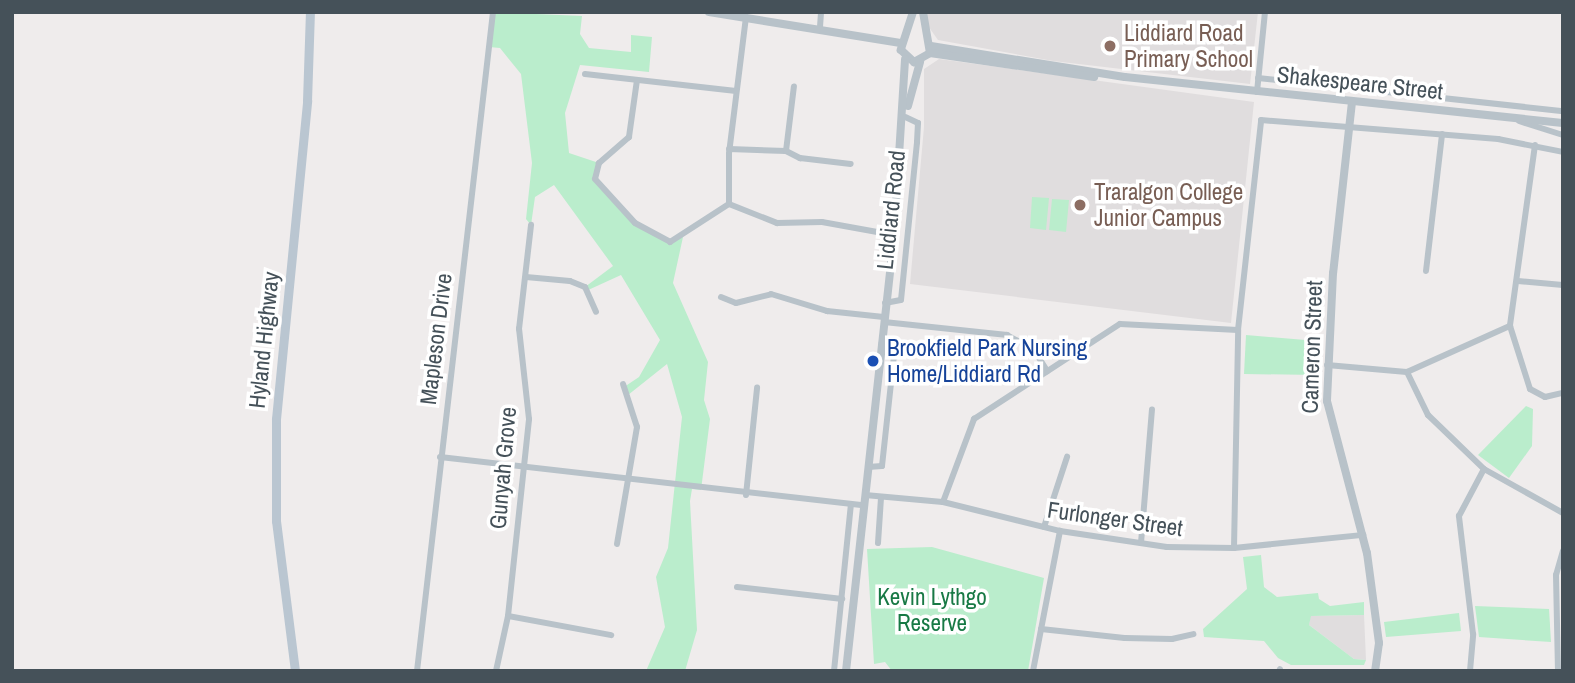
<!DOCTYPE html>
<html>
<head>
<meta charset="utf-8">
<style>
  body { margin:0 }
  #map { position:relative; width:1575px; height:683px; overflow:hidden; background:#efecec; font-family:"Archivo Narrow",sans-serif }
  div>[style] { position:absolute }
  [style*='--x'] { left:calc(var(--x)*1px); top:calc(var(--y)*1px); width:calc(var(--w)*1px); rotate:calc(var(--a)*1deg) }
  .education>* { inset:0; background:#e0ddde }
  .green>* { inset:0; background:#baedcc }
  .minor>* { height:6px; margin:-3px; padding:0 3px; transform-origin:3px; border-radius:3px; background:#b8c2c9 }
  .tertiary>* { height:8px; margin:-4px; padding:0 4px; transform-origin:4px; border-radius:4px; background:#b8c2c9 }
  .secondary>* { height:9px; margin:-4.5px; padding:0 4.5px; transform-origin:4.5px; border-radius:4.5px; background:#bac6d1 }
  .dots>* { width:19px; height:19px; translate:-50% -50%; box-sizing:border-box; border:4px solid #fff; border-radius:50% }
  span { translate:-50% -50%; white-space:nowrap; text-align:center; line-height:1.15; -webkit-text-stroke:7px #fff; paint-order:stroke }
  .education-label { font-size:23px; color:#785e54 }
  .left { translate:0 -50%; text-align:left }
  .street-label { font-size:23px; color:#455159 }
  .transit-label { font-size:23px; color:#164399 }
  .park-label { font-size:23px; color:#187945 }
  .frame { position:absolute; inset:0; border:14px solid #455159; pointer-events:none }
</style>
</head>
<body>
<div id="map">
  <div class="education">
    <div style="clip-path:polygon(927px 12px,1258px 12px,1250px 84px,1053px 61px,938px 40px,926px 23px)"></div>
    <div style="clip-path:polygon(939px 59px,1254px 102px,1231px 323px,910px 284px,924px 127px,924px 69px)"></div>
    <div style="clip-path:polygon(1364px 615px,1366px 660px,1354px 659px,1309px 625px,1310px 616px)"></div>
  </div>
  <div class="green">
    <div style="clip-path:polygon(493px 12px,582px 16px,580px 34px,589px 48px,631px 52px,631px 35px,652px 37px,649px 72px,580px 65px,565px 113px,569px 153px,599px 163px,597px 180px,628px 217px,670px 240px,683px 237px,673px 283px,708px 362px,704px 400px,710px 419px,701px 490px,692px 489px,690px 501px,697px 630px,685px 671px,646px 671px,665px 627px,656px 577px,668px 548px,682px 417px,667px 364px,628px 395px,624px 387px,639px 377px,660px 340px,621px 275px,586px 291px,585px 287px,613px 266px,554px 185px,535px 197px,531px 225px,526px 219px,532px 163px,521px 74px,500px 48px,489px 47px)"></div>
    <div style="clip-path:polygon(1032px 197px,1049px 198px,1046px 230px,1030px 228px)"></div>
    <div style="clip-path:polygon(1052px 199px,1069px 200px,1066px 232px,1049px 230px)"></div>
    <div style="clip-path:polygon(1246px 335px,1317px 341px,1316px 375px,1244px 374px)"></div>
    <div style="clip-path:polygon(1526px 406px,1533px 409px,1532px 446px,1509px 478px,1478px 455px)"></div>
    <div style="clip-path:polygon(932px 547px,1044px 578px,1028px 671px,892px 671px,885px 662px,874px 664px,867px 549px)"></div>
    <div style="clip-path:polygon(1261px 555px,1264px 587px,1277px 597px,1318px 593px,1319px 599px,1330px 606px,1364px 602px,1364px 615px,1311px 616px,1309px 625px,1354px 659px,1366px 660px,1364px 665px,1291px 665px,1278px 658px,1264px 641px,1204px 637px,1203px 629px,1247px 589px,1243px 557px)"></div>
    <div style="clip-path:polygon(1475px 606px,1549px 609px,1551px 642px,1479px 637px)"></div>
    <div style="clip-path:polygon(1459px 613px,1461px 631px,1386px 637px,1384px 622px)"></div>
  </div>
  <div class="minor">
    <div style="--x:746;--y:17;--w:138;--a:97.1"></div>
    <div style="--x:729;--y:154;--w:50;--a:90"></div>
    <div style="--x:729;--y:204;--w:52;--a:21.6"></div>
    <div style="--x:777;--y:223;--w:45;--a:-1.3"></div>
    <div style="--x:822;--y:222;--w:73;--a:10.2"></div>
    <div style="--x:820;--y:27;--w:15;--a:-86"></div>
    <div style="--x:585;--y:74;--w:152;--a:6.4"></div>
    <div style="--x:1258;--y:78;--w:307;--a:6.2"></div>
    <div style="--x:637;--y:80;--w:58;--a:98"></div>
    <div style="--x:629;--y:137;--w:40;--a:139"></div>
    <div style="--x:599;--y:163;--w:16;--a:104"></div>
    <div style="--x:595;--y:179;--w:59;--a:47.7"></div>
    <div style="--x:635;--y:223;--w:40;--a:28"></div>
    <div style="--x:670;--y:242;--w:70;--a:-32.8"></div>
    <div style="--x:1257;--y:92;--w:80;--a:-84.3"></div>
    <div style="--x:1519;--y:121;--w:46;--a:17.7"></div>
    <div style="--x:1535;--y:145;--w:183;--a:97.9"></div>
    <div style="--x:1510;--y:326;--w:66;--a:72.4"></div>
    <div style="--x:1530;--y:389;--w:17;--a:28"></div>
    <div style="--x:1545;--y:397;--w:18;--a:-13"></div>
    <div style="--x:729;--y:149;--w:57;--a:2"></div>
    <div style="--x:786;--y:151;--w:16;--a:27"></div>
    <div style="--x:800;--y:158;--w:51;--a:6.7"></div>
    <div style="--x:786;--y:151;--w:65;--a:-83"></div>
    <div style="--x:1426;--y:271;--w:138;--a:-83.3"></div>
    <div style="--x:526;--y:277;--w:44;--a:5.2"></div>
    <div style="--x:570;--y:281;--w:16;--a:22"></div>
    <div style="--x:585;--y:287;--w:27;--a:66"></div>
    <div style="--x:1518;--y:281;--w:45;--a:5.1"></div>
    <div style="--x:721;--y:297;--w:16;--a:22"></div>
    <div style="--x:736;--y:303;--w:36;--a:-14"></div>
    <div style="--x:771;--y:294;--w:59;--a:16.9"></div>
    <div style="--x:827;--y:311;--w:57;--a:6"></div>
    <div style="--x:885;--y:303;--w:16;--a:-11"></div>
    <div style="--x:901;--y:300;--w:159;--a:-84.2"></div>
    <div style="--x:917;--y:142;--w:19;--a:-87"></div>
    <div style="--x:918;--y:123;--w:14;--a:-155"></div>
    <div style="--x:884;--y:322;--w:124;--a:6"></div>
    <div style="--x:1007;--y:335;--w:31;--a:29"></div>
    <div style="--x:1034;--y:350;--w:25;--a:58"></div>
    <div style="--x:1327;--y:365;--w:80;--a:5"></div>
    <div style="--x:1407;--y:372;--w:113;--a:-24.1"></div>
    <div style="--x:1407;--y:372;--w:48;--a:64"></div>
    <div style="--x:1428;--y:415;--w:78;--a:44"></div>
    <div style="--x:1484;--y:469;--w:90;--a:29.1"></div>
    <div style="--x:440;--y:457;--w:426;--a:6.5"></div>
    <div style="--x:868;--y:467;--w:14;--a:-4"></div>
    <div style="--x:882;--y:466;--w:120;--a:-83.8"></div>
    <div style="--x:895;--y:347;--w:14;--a:-163"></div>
    <div style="--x:746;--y:495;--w:108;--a:-84.1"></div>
    <div style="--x:865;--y:495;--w:78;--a:5.1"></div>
    <div style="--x:943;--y:502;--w:121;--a:13.9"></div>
    <div style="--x:1060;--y:531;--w:108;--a:8.5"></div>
    <div style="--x:1167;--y:547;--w:67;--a:0.9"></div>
    <div style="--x:1234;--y:548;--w:130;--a:-5.8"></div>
    <div style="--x:943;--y:502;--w:89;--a:-69.5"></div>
    <div style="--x:974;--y:419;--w:174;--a:-33.1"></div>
    <div style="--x:1120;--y:324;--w:118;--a:2.9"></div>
    <div style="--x:1044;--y:527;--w:74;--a:-71.8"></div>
    <div style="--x:878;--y:543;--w:45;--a:-86.2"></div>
    <div style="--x:1141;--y:543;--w:134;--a:-85.3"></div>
    <div style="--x:617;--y:544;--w:119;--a:-80.3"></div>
    <div style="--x:637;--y:427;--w:45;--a:-108"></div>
    <div style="--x:1234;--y:548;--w:218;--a:-88.9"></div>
    <div style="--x:1238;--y:330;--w:211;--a:-83.7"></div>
    <div style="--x:1261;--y:120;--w:238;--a:4.6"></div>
    <div style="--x:1498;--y:139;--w:66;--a:11.3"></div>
    <div style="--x:737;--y:587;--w:106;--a:6.5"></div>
    <div style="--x:508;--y:616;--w:105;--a:10.5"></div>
    <div style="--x:1041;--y:629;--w:84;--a:6.1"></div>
    <div style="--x:1125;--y:638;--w:47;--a:1.2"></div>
    <div style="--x:1172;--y:639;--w:22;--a:-13"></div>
    <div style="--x:417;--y:671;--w:663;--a:-83.42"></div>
    <div style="--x:496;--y:671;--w:56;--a:-77.7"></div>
    <div style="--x:508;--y:616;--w:198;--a:-83.9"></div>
    <div style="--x:529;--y:419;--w:91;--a:-96.3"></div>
    <div style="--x:519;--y:329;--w:105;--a:-83.4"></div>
    <div style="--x:834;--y:671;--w:167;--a:-84.2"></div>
    <div style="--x:1033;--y:671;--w:143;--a:-79.1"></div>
    <div style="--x:1279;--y:671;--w:2;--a:-63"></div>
    <div style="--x:1470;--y:671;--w:37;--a:-85"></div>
    <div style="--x:1473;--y:634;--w:119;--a:-96.8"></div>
    <div style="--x:1459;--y:516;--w:53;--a:-62"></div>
    <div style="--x:1558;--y:671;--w:96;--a:-91.2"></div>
    <div style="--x:1556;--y:575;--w:25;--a:-74"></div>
  </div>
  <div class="tertiary">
    <div style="--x:709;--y:12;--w:194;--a:9.2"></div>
    <div style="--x:913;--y:12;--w:40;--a:108"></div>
    <div style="--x:901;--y:50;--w:18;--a:43"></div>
    <div style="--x:914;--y:62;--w:18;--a:-29"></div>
    <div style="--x:930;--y:53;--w:42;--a:-99.7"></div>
    <div style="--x:931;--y:46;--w:196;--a:9.1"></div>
    <div style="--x:1125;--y:77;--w:440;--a:6"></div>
    <div style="--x:930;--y:53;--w:166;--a:8.3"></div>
    <div style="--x:1352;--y:102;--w:172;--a:96.3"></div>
    <div style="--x:1333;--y:273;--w:128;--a:92.7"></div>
    <div style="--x:1327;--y:401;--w:157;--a:75.3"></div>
    <div style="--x:1367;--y:553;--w:91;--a:82.4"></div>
    <div style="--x:1379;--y:643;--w:28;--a:98"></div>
    <div style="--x:908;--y:106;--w:46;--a:-74.7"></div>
    <div style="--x:846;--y:671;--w:439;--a:-83.7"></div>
    <div style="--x:894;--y:235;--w:176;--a:-86.4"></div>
  </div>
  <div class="secondary">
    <div style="--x:295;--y:671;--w:151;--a:-97.2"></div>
    <div style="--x:276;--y:521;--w:102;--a:-90"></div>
    <div style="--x:276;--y:419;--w:320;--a:-84.4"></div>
    <div style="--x:307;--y:101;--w:89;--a:-88.1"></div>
  </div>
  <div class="dots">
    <div style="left:1110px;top:46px;background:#8d6e63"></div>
    <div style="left:1080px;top:205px;background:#8d6e63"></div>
    <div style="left:873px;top:361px;background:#1a4fb4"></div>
  </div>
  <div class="education-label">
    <span class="left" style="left:1124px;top:46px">Liddiard Road<br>Primary School</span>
    <span class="left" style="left:1094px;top:205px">Traralgon College<br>Junior Campus</span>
  </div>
  <div class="street-label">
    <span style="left:1360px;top:83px;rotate:6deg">Shakespeare Street</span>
    <span style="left:891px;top:210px;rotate:-84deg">Liddiard Road</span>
    <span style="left:436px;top:339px;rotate:-83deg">Mapleson Drive</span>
    <span style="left:264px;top:340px;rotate:-84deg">Hyland Highway</span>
    <span style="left:1312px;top:347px;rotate:-88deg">Cameron Street</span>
    <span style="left:503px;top:468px;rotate:-85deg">Gunyah Grove</span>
    <span style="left:1115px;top:519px;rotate:8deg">Furlonger Street</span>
  </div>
  <div class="transit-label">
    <span class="left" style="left:887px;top:361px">Brookfield Park Nursing<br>Home/Liddiard Rd</span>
  </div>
  <div class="park-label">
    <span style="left:932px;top:610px">Kevin Lythgo<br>Reserve</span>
  </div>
  <div class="frame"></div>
</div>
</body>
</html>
